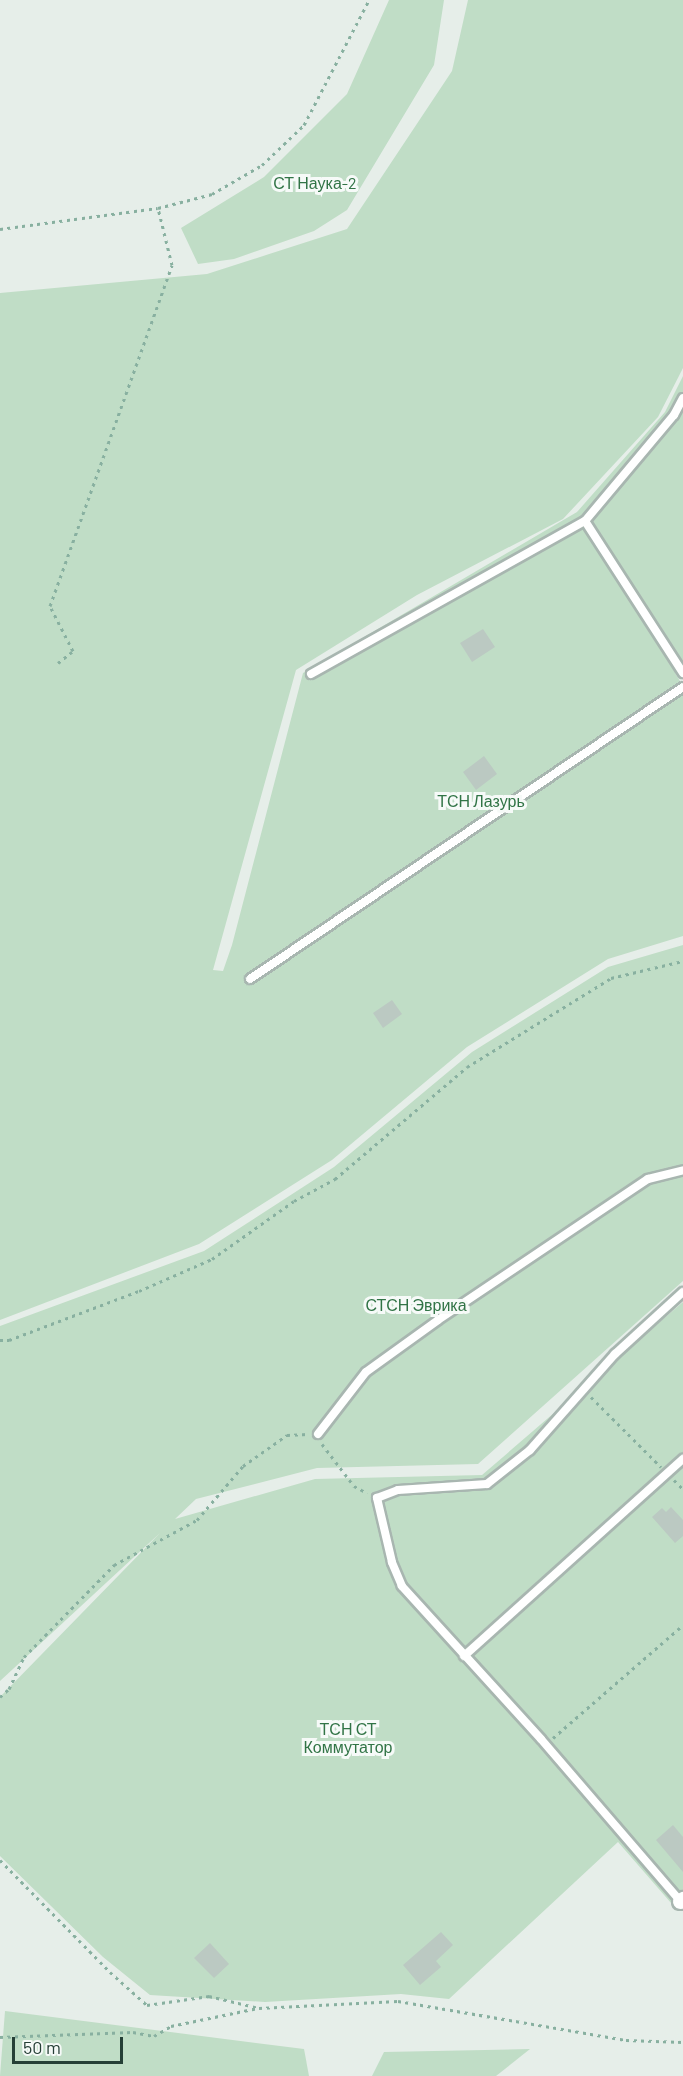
<!DOCTYPE html>
<html>
<head>
<meta charset="utf-8">
<style>
  body { margin:0 }
  #map { position:relative; width:683px; height:2076px; overflow:hidden; background:#e6eee9; font-family:Barlow,sans-serif }
  div>[style] { position:absolute }
  [style*='--x'] { left:calc(var(--x)*1px); top:calc(var(--y)*1px); width:calc(var(--w)*1px); rotate:calc(var(--a)*1deg) }
  .green>* { inset:0; background:#c0ddc6 }
  .building>* { inset:0; background:#bbc9c2 }
  .path>* { height:3px; margin-top:-1.5px; transform-origin:0; background:repeating-linear-gradient(90deg,#88b0a0 0 3px,transparent 0 7.5px) }
  .roads { filter:drop-shadow(2px 0 #a8b6b0) drop-shadow(-2px 0 #a8b6b0) drop-shadow(0 2px #a8b6b0) drop-shadow(0 -2px #a8b6b0) }
  .lane>* { height:8px; margin:-4px; padding:0 4px; transform-origin:4px; border-radius:4px; background:#fff }
  .street>* { height:15px; margin:-7.5px; padding:0 7.5px; transform-origin:7.5px; border-radius:7.5px; background:#fff }
  span { translate:-50% -50%; white-space:nowrap; text-align:center; line-height:1.15; -webkit-text-stroke:6px #f6faf8; paint-order:stroke }
  .park-label { font-size:16px; color:#317446 }
  .scale { position:absolute; left:12px; top:2037px; width:111px; height:27px; box-sizing:border-box; border:3px solid #253f36; border-top:0; padding-left:8px; font-size:18px; line-height:21px; white-space:nowrap; color:#253f36; -webkit-text-stroke:4px #f6faf8; paint-order:stroke }
</style>
</head>
<body>
<div id="map">
  <div class="green">
    <div style="clip-path:polygon(389px 0,444px 0,434px 65px,347px 210px,314px 231px,234px 259px,198px 264px,181px 228px,264px 177px,347px 94px)"></div>
    <div style="clip-path:polygon(468px 0,683px 0,683px 368px,658px 417px,563px 519px,417px 595px,296px 670px,213px 970px,223px 971px,232px 945px,303px 673px,577px 512px,665px 412px,683px 376px,683px 667px,675px 673px,683px 686px,683px 936px,608px 959px,467px 1047px,332px 1160px,199px 1244px,0 1320px,0 293px,207px 274px,347px 229px,452px 71px)"></div>
    <div style="clip-path:polygon(683px 945px,683px 1281px,478px 1464px,317px 1468px,196px 1499px,175px 1519px,315px 1479px,482px 1475px,683px 1302px,683px 1906px,678px 1911px,618px 1842px,449px 1999px,401px 1994px,265px 2002px,150px 1995px,103px 1957px,0 1856px,0 1697px,160px 1533px,0 1681px,0 1326px,204px 1251px,334px 1167px,472px 1052px,608px 967px)"></div>
    <div style="clip-path:polygon(5px 2011px,304px 2049px,309px 2076px,0 2076px)"></div>
    <div style="clip-path:polygon(530px 2049px,496px 2076px,372px 2076px,384px 2052px)"></div>
  </div>
  <div class="building">
    <div style="clip-path:polygon(483px 629px,495px 647px,472px 662px,460px 643px)"></div>
    <div style="clip-path:polygon(484px 756px,497px 774px,476px 790px,463px 772px)"></div>
    <div style="clip-path:polygon(392px 1000px,402px 1014px,383px 1028px,373px 1013px)"></div>
    <div style="clip-path:polygon(671px 1507px,683px 1520px,683px 1536px,675px 1543px,652px 1517px,662px 1508px,666px 1512px)"></div>
    <div style="clip-path:polygon(673px 1825px,683px 1837px,683px 1872px,656px 1840px)"></div>
    <div style="clip-path:polygon(441px 1932px,453px 1945px,436px 1961px,441px 1967px,420px 1985px,403px 1965px)"></div>
    <div style="clip-path:polygon(210px 1943px,229px 1964px,214px 1978px,194px 1958px)"></div>
  </div>
  <div class="path">
    <div style="--x:0;--y:229;--w:159;--a:-7.6"></div>
    <div style="--x:158;--y:208;--w:56;--a:-14.5"></div>
    <div style="--x:212;--y:194;--w:58;--a:-30.1"></div>
    <div style="--x:262;--y:165;--w:58;--a:-43.6"></div>
    <div style="--x:304;--y:125;--w:141;--a:-62.5"></div>
    <div style="--x:58;--y:663;--w:19;--a:-39"></div>
    <div style="--x:73;--y:651;--w:51;--a:-117.1"></div>
    <div style="--x:50;--y:606;--w:362;--a:-70.3"></div>
    <div style="--x:172;--y:265;--w:59;--a:-103.8"></div>
    <div style="--x:0;--y:1340;--w:9;--a:0"></div>
    <div style="--x:9;--y:1340;--w:139;--a:-20.7"></div>
    <div style="--x:139;--y:1291;--w:80;--a:-23.7"></div>
    <div style="--x:212;--y:1259;--w:100;--a:-35.3"></div>
    <div style="--x:294;--y:1201;--w:47;--a:-28.2"></div>
    <div style="--x:335;--y:1179;--w:173;--a:-40.3"></div>
    <div style="--x:467;--y:1067;--w:169;--a:-31.7"></div>
    <div style="--x:611;--y:978;--w:74;--a:-13.3"></div>
    <div style="--x:591;--y:1397;--w:99;--a:45"></div>
    <div style="--x:322;--y:1444;--w:53;--a:52.7"></div>
    <div style="--x:354;--y:1486;--w:15;--a:28"></div>
    <div style="--x:674;--y:1480;--w:13;--a:45"></div>
    <div style="--x:0;--y:1697;--w:12;--a:-42"></div>
    <div style="--x:9;--y:1689;--w:35;--a:-65"></div>
    <div style="--x:24;--y:1657;--w:129;--a:-45.6"></div>
    <div style="--x:114;--y:1565;--w:94;--a:-28.5"></div>
    <div style="--x:197;--y:1520;--w:71;--a:-49.6"></div>
    <div style="--x:243;--y:1466;--w:54;--a:-35.2"></div>
    <div style="--x:287;--y:1435;--w:21;--a:-3"></div>
    <div style="--x:553;--y:1738;--w:172;--a:-41"></div>
    <div style="--x:0;--y:1860;--w:157;--a:45.5"></div>
    <div style="--x:110;--y:1972;--w:50;--a:41.7"></div>
    <div style="--x:147;--y:2005;--w:63;--a:-8.3"></div>
    <div style="--x:209;--y:1996;--w:51;--a:13.5"></div>
    <div style="--x:259;--y:2008;--w:139;--a:-2.9"></div>
    <div style="--x:398;--y:2001;--w:231;--a:9.7"></div>
    <div style="--x:626;--y:2040;--w:57;--a:2"></div>
    <div style="--x:0;--y:2037;--w:133;--a:-2.2"></div>
    <div style="--x:133;--y:2032;--w:21;--a:11"></div>
    <div style="--x:154;--y:2036;--w:20;--a:-30"></div>
    <div style="--x:171;--y:2026;--w:89;--a:-11.7"></div>
  </div>
  <div class="roads">
    <div class="lane">
      <div style="--x:585;--y:521;--w:181;--a:57.2"></div>
      <div style="--x:311;--y:674;--w:314;--a:-29.2"></div>
      <div style="--x:585;--y:521;--w:138;--a:-50"></div>
      <div style="--x:674;--y:415;--w:19;--a:-62"></div>
      <div style="--x:250;--y:979;--w:522;--a:-33.99"></div>
      <div style="--x:318;--y:1434;--w:78;--a:-52.3"></div>
      <div style="--x:366;--y:1372;--w:89;--a:-35.8"></div>
      <div style="--x:438;--y:1320;--w:253;--a:-33.9"></div>
      <div style="--x:648;--y:1179;--w:36;--a:-14"></div>
      <div style="--x:464;--y:1656;--w:295;--a:-42"></div>
      <div style="--x:682;--y:1903;--w:216;--a:-130.7"></div>
      <div style="--x:541;--y:1739;--w:207;--a:-132.3"></div>
      <div style="--x:402;--y:1586;--w:26;--a:-113"></div>
      <div style="--x:392;--y:1562;--w:66;--a:-103.2"></div>
      <div style="--x:377;--y:1498;--w:22;--a:-21"></div>
      <div style="--x:398;--y:1490;--w:89;--a:-3.9"></div>
      <div style="--x:487;--y:1484;--w:55;--a:-38.3"></div>
      <div style="--x:530;--y:1450;--w:128;--a:-48.5"></div>
      <div style="--x:615;--y:1354;--w:92;--a:-42.4"></div>
    </div>
    <div class="street">
      <div style="--x:680;--y:1901;--w:4;--a:-34"></div>
    </div>
  </div>
  <div class="park-label">
    <span style="left:315px;top:183px">СТ Наука-2</span>
    <span style="left:481px;top:801px">ТСН Лазурь</span>
    <span style="left:416px;top:1305px">СТСН Эврика</span>
    <span style="left:348px;top:1738px">ТСН СТ<br>Коммутатор</span>
  </div>
  <div class="scale">50 m</div>
</div>
</body>
</html>
